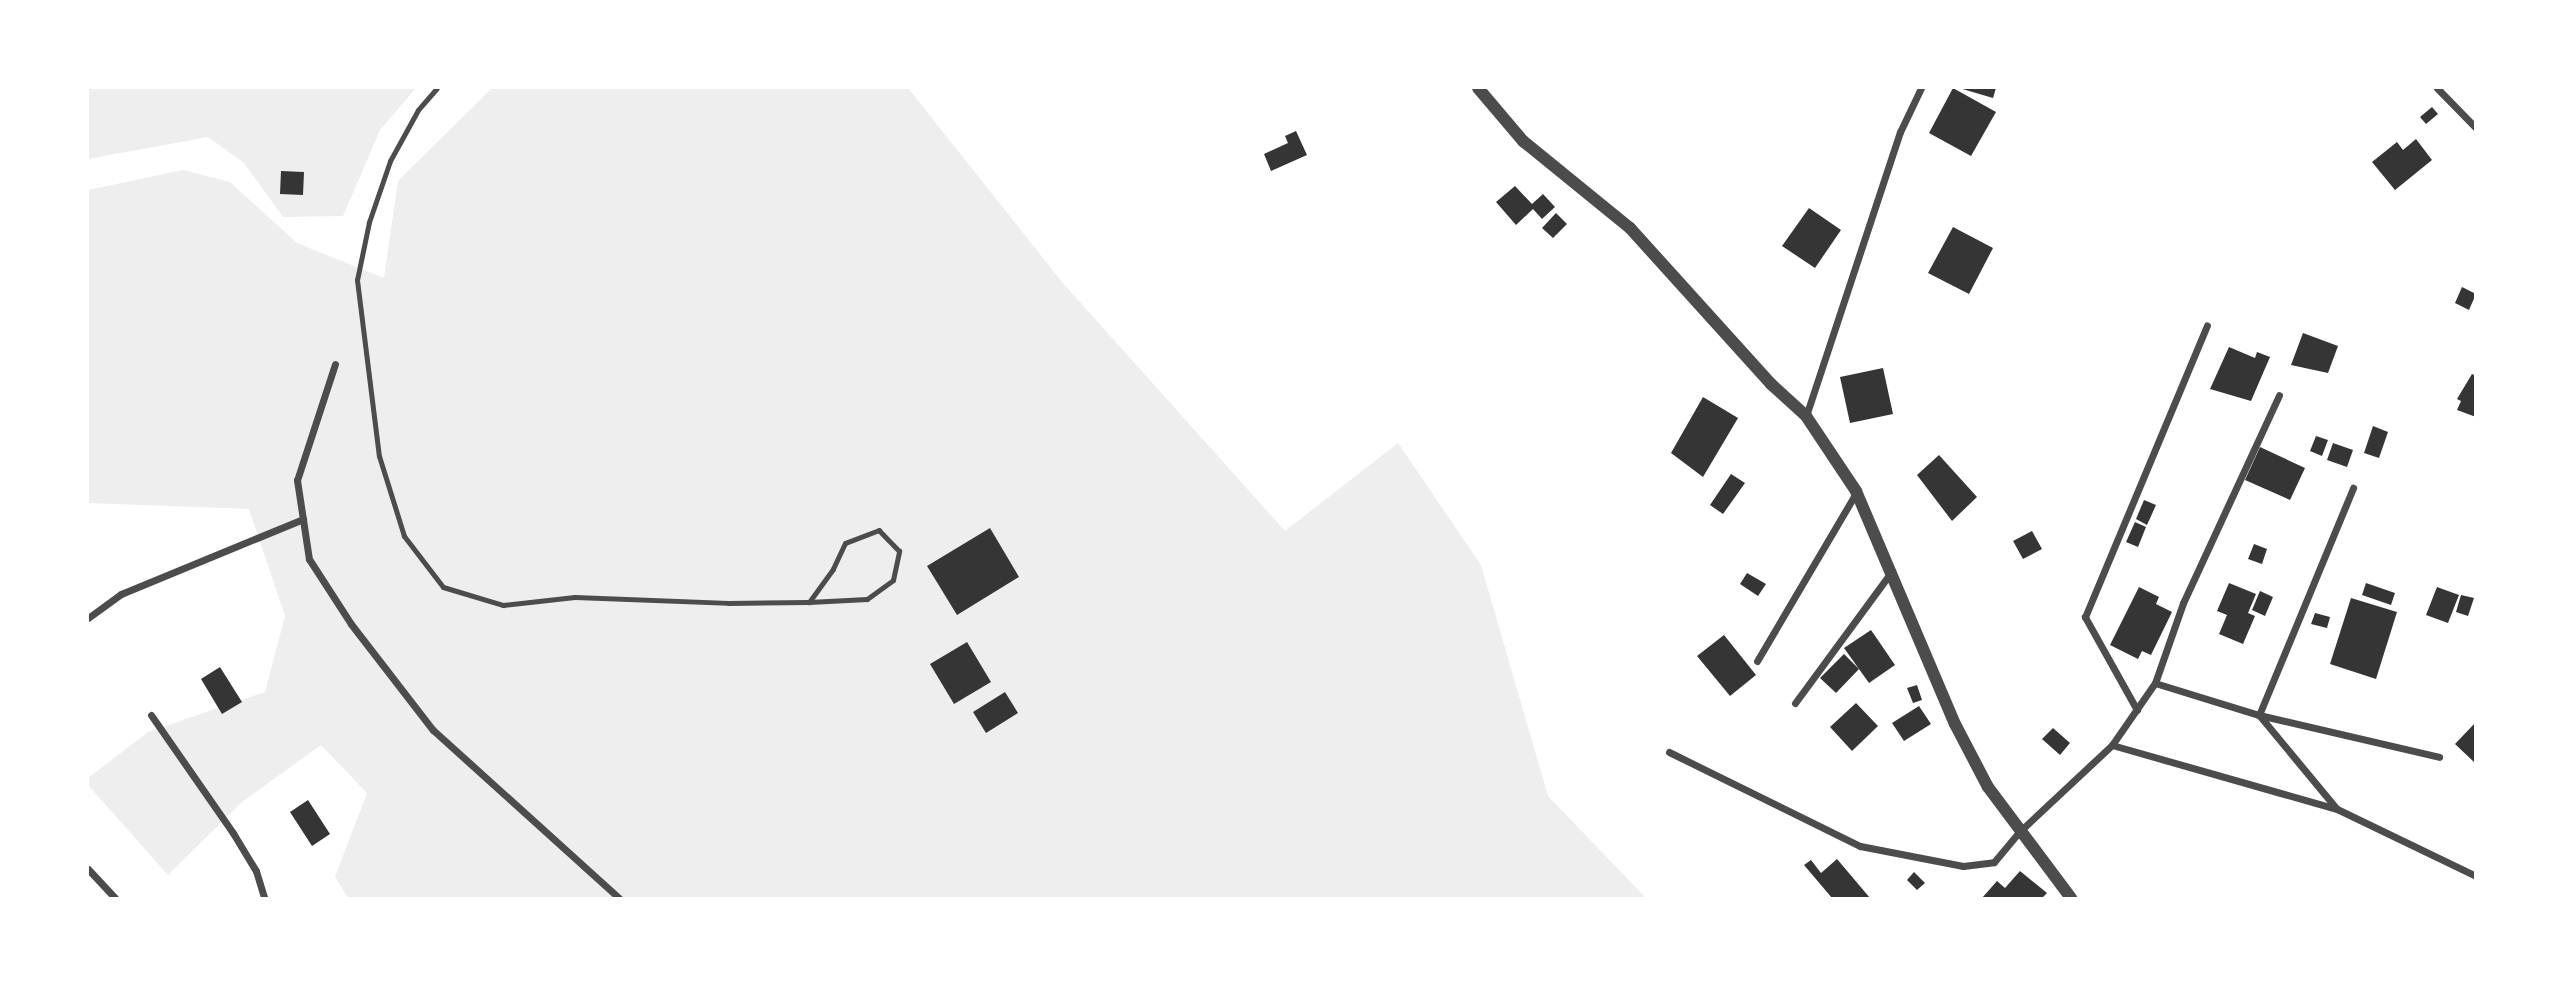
<!DOCTYPE html>
<html>
<head>
<meta charset="utf-8">
<style>
  body { margin:0 }
  #map { position:relative; width:2563px; height:986px; overflow:hidden; background:#fff; font-family:Roboto,sans-serif }
  div>[style] { position:absolute }
  [style*='--x'] { left:calc(var(--x)*1px); top:calc(var(--y)*1px); width:calc(var(--w)*1px); rotate:calc(var(--a)*1deg) }
  .green>* { inset:0; background:#eee }
  .building>* { inset:0; background:#353535 }
  .service>* { height:5px; margin:-2.5px; padding:0 2.5px; transform-origin:2.5px; border-radius:2.5px; background:#4c4c4c }
  .minor>* { height:7px; margin:-3.5px; padding:0 3.5px; transform-origin:3.5px; border-radius:3.5px; background:#4c4c4c }
  .tertiary>* { height:12px; margin:-6px; padding:0 6px; transform-origin:6px; border-radius:6px; background:#4c4c4c }
  span { translate:-50% -50%; white-space:nowrap; text-align:center; line-height:1.15; -webkit-text-stroke:5px #fff; paint-order:stroke }
  .frame { position:absolute; inset:0; border:89px solid #fff; pointer-events:none }
</style>
</head>
<body>
<div id="map">
  <div class="green">
    <div style="clip-path:polygon(88px 88px,416px 88px,380px 130px,343px 216px,283px 217px,244px 163px,208px 137px,88px 159px)"></div>
    <div style="clip-path:polygon(492px 88px,908px 88px,1062px 282px,1285px 531px,1398px 443px,1481px 565px,1548px 796px,1646px 898px,348px 898px,335px 877px,367px 793px,321px 745px,242px 802px,168px 875px,88px 785px,88px 778px,148px 732px,265px 692px,285px 616px,249px 509px,88px 503px,88px 190px,183px 170px,230px 182px,297px 243px,384px 278px,398px 181px)"></div>
  </div>
  <div class="building">
    <div style="clip-path:polygon(1953px 88px,1996px 112px,1971px 156px,1929px 133px)"></div>
    <div style="clip-path:polygon(1959px 88px,1996px 88px,1993px 98px)"></div>
    <div style="clip-path:polygon(2432px 107px,2438px 114px,2426px 124px,2420px 117px)"></div>
    <div style="clip-path:polygon(1296px 131px,1307px 155px,1271px 171px,1264px 154px,1288px 143px,1285px 136px)"></div>
    <div style="clip-path:polygon(2416px 139px,2432px 160px,2395px 190px,2372px 162px,2397px 142px,2403px 150px)"></div>
    <div style="clip-path:polygon(281px 171px,304px 172px,303px 195px,280px 194px)"></div>
    <div style="clip-path:polygon(1515px 186px,1532px 204px,1543px 194px,1555px 207px,1542px 219px,1533px 209px,1516px 225px,1496px 202px)"></div>
    <div style="clip-path:polygon(1809px 208px,1841px 230px,1815px 268px,1782px 246px)"></div>
    <div style="clip-path:polygon(1556px 213px,1567px 224px,1553px 238px,1542px 228px)"></div>
    <div style="clip-path:polygon(1953px 227px,1993px 248px,1969px 294px,1928px 273px)"></div>
    <div style="clip-path:polygon(2462px 287px,2476px 294px,2469px 310px,2455px 303px)"></div>
    <div style="clip-path:polygon(2303px 333px,2338px 346px,2328px 373px,2291px 365px)"></div>
    <div style="clip-path:polygon(2229px 347px,2255px 358px,2257px 352px,2270px 357px,2251px 401px,2210px 389px)"></div>
    <div style="clip-path:polygon(1883px 368px,1893px 414px,1850px 423px,1840px 377px)"></div>
    <div style="clip-path:polygon(2472px 374px,2476px 376px,2476px 417px,2457px 410px,2461px 401px,2457px 399px)"></div>
    <div style="clip-path:polygon(1703px 397px,1738px 418px,1703px 477px,1671px 453px)"></div>
    <div style="clip-path:polygon(2373px 426px,2388px 432px,2379px 458px,2364px 453px)"></div>
    <div style="clip-path:polygon(2316px 436px,2328px 440px,2322px 456px,2310px 451px)"></div>
    <div style="clip-path:polygon(2333px 443px,2353px 450px,2347px 467px,2327px 460px)"></div>
    <div style="clip-path:polygon(2260px 447px,2305px 468px,2290px 500px,2245px 480px)"></div>
    <div style="clip-path:polygon(1939px 455px,1977px 497px,1952px 521px,1917px 475px)"></div>
    <div style="clip-path:polygon(1731px 474px,1745px 483px,1723px 514px,1710px 505px)"></div>
    <div style="clip-path:polygon(2144px 500px,2156px 505px,2147px 525px,2136px 519px)"></div>
    <div style="clip-path:polygon(2135px 522px,2146px 527px,2138px 547px,2126px 542px)"></div>
    <div style="clip-path:polygon(990px 528px,1019px 577px,957px 615px,927px 566px)"></div>
    <div style="clip-path:polygon(2032px 531px,2042px 549px,2023px 559px,2013px 541px)"></div>
    <div style="clip-path:polygon(2254px 544px,2267px 549px,2262px 564px,2248px 559px)"></div>
    <div style="clip-path:polygon(1747px 573px,1766px 584px,1758px 596px,1740px 584px)"></div>
    <div style="clip-path:polygon(2229px 583px,2256px 594px,2248px 613px,2255px 616px,2243px 644px,2219px 634px,2227px 615px,2217px 611px)"></div>
    <div style="clip-path:polygon(2366px 583px,2395px 593px,2391px 605px,2362px 595px)"></div>
    <div style="clip-path:polygon(2139px 587px,2159px 597px,2156px 604px,2172px 612px,2151px 655px,2142px 651px,2138px 659px,2110px 645px)"></div>
    <div style="clip-path:polygon(2437px 587px,2459px 595px,2448px 623px,2426px 615px)"></div>
    <div style="clip-path:polygon(2260px 591px,2273px 597px,2265px 616px,2252px 610px)"></div>
    <div style="clip-path:polygon(2461px 595px,2474px 598px,2468px 616px,2456px 612px)"></div>
    <div style="clip-path:polygon(2351px 598px,2397px 612px,2376px 679px,2330px 664px)"></div>
    <div style="clip-path:polygon(2315px 613px,2330px 617px,2327px 628px,2311px 624px)"></div>
    <div style="clip-path:polygon(1871px 630px,1895px 665px,1869px 683px,1844px 648px)"></div>
    <div style="clip-path:polygon(1724px 635px,1756px 675px,1730px 696px,1697px 656px)"></div>
    <div style="clip-path:polygon(967px 642px,991px 682px,954px 704px,930px 664px)"></div>
    <div style="clip-path:polygon(1844px 654px,1859px 669px,1836px 693px,1820px 678px)"></div>
    <div style="clip-path:polygon(220px 667px,242px 702px,222px 714px,201px 679px)"></div>
    <div style="clip-path:polygon(1917px 685px,1922px 700px,1913px 703px,1907px 688px)"></div>
    <div style="clip-path:polygon(1005px 692px,1018px 713px,986px 733px,973px 712px)"></div>
    <div style="clip-path:polygon(1856px 703px,1878px 726px,1852px 751px,1830px 727px)"></div>
    <div style="clip-path:polygon(1919px 706px,1931px 724px,1904px 741px,1892px 723px)"></div>
    <div style="clip-path:polygon(2476px 722px,2476px 760px,2474px 762px,2455px 744px)"></div>
    <div style="clip-path:polygon(2053px 728px,2070px 743px,2060px 755px,2042px 739px)"></div>
    <div style="clip-path:polygon(308px 800px,330px 834px,312px 846px,290px 812px)"></div>
    <div style="clip-path:polygon(1837px 859px,1870px 898px,1832px 898px,1804px 865px,1811px 860px,1821px 873px)"></div>
    <div style="clip-path:polygon(2020px 871px,2047px 893px,2042px 898px,1982px 898px,1997px 881px,2005px 888px)"></div>
    <div style="clip-path:polygon(1914px 872px,1925px 883px,1917px 890px,1907px 880px)"></div>
  </div>
  <div class="service">
    <div style="--x:437;--y:88;--w:29;--a:131"></div>
    <div style="--x:418;--y:110;--w:58;--a:118.8"></div>
    <div style="--x:390;--y:161;--w:65;--a:109"></div>
    <div style="--x:369;--y:222;--w:59;--a:101.7"></div>
    <div style="--x:357;--y:280;--w:177;--a:82.9"></div>
    <div style="--x:379;--y:456;--w:84;--a:72.6"></div>
    <div style="--x:404;--y:536;--w:64;--a:52.6"></div>
    <div style="--x:443;--y:587;--w:63;--a:16.7"></div>
    <div style="--x:503;--y:605;--w:72;--a:-6.3"></div>
    <div style="--x:575;--y:597;--w:153;--a:2.2"></div>
    <div style="--x:728;--y:603;--w:81;--a:-0.7"></div>
    <div style="--x:809;--y:602;--w:58;--a:-3"></div>
    <div style="--x:867;--y:599;--w:32;--a:-36"></div>
    <div style="--x:893;--y:580;--w:30;--a:-78"></div>
    <div style="--x:899;--y:551;--w:29;--a:-134"></div>
    <div style="--x:879;--y:530;--w:36;--a:159"></div>
    <div style="--x:845;--y:543;--w:29;--a:115"></div>
    <div style="--x:833;--y:569;--w:41;--a:126"></div>
  </div>
  <div class="minor">
    <div style="--x:2437;--y:88;--w:56;--a:45.7"></div>
    <div style="--x:335;--y:364;--w:122;--a:108.1"></div>
    <div style="--x:297;--y:480;--w:80;--a:81.4"></div>
    <div style="--x:309;--y:559;--w:77;--a:57.1"></div>
    <div style="--x:351;--y:624;--w:134;--a:52.3"></div>
    <div style="--x:433;--y:730;--w:251;--a:42.1"></div>
    <div style="--x:1806;--y:416;--w:299;--a:-71.7"></div>
    <div style="--x:1900;--y:132;--w:49;--a:-64.5"></div>
    <div style="--x:88;--y:618;--w:41;--a:-36"></div>
    <div style="--x:121;--y:594;--w:197;--a:-22.4"></div>
    <div style="--x:1757;--y:661;--w:195;--a:-59.5"></div>
    <div style="--x:2155;--y:683;--w:109;--a:17.1"></div>
    <div style="--x:2259;--y:715;--w:185;--a:13.1"></div>
    <div style="--x:1795;--y:703;--w:164;--a:-53.7"></div>
    <div style="--x:2137;--y:710;--w:107;--a:-119.2"></div>
    <div style="--x:2085;--y:617;--w:316;--a:-67.3"></div>
    <div style="--x:151;--y:715;--w:144;--a:55.2"></div>
    <div style="--x:233;--y:833;--w:44;--a:58.8"></div>
    <div style="--x:256;--y:871;--w:28;--a:73"></div>
    <div style="--x:2112;--y:745;--w:234;--a:15.9"></div>
    <div style="--x:2337;--y:809;--w:154;--a:25.7"></div>
    <div style="--x:1669;--y:752;--w:213;--a:26.2"></div>
    <div style="--x:1860;--y:846;--w:105;--a:11"></div>
    <div style="--x:1963;--y:866;--w:31;--a:-7"></div>
    <div style="--x:1994;--y:862;--w:39;--a:-50"></div>
    <div style="--x:2019;--y:832;--w:127;--a:-43.1"></div>
    <div style="--x:2112;--y:745;--w:75;--a:-55.3"></div>
    <div style="--x:2155;--y:683;--w:85;--a:-70.7"></div>
    <div style="--x:2183;--y:603;--w:229;--a:-65.2"></div>
    <div style="--x:2336;--y:808;--w:121;--a:-129.6"></div>
    <div style="--x:2259;--y:715;--w:246;--a:-67.5"></div>
    <div style="--x:88;--y:869;--w:40;--a:47"></div>
  </div>
  <div class="tertiary">
    <div style="--x:1478;--y:88;--w:70;--a:49.7"></div>
    <div style="--x:1523;--y:141;--w:138;--a:39.1"></div>
    <div style="--x:1630;--y:228;--w:210;--a:47.9"></div>
    <div style="--x:1771;--y:384;--w:47;--a:42.4"></div>
    <div style="--x:1806;--y:416;--w:90;--a:56.3"></div>
    <div style="--x:1856;--y:491;--w:253;--a:67"></div>
    <div style="--x:1955;--y:724;--w:71;--a:62.4"></div>
    <div style="--x:1988;--y:787;--w:139;--a:53.2"></div>
  </div>
  <div class="frame"></div>
</div>
</body>
</html>
